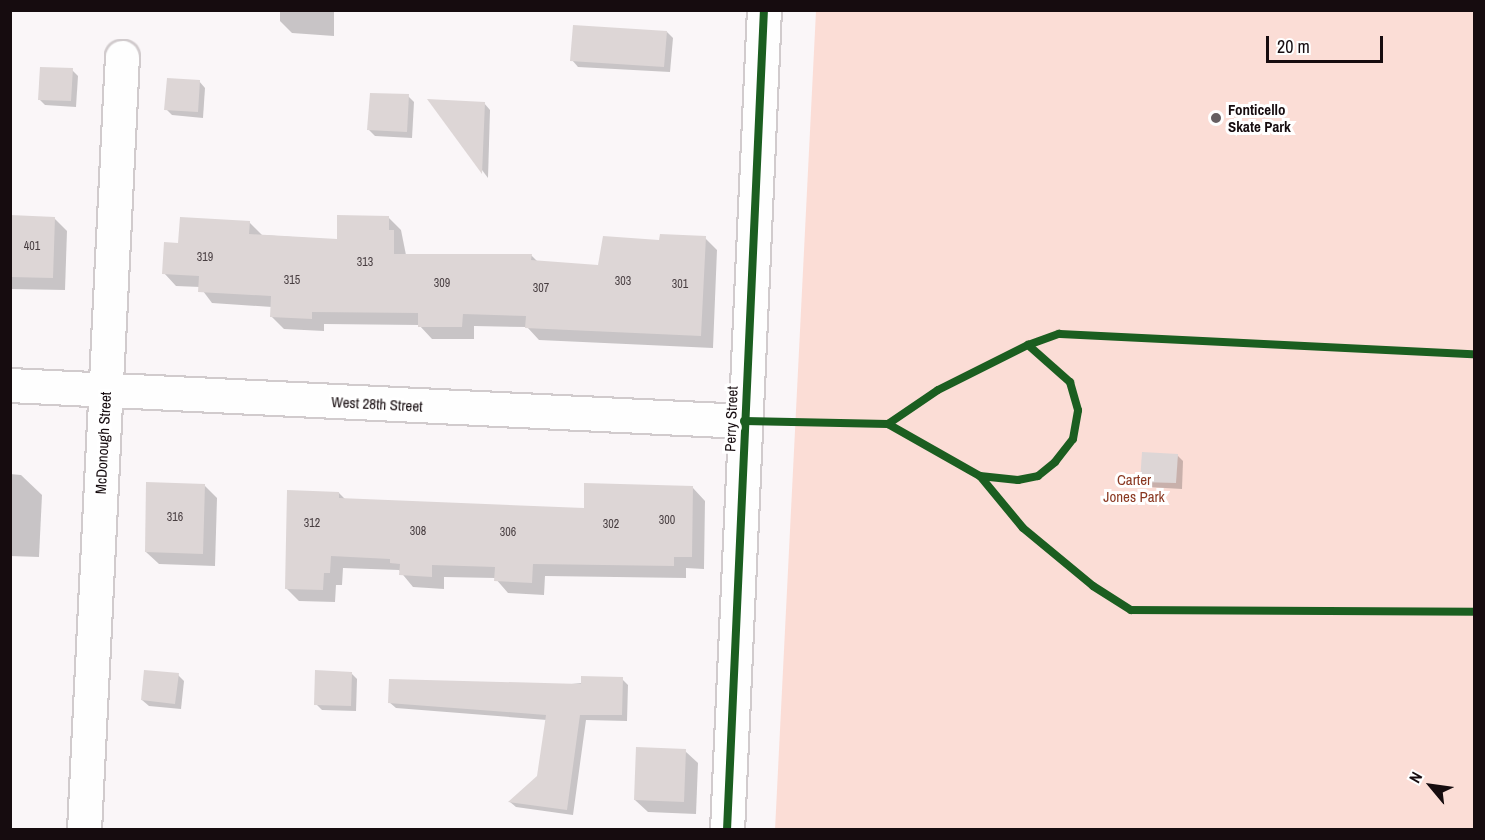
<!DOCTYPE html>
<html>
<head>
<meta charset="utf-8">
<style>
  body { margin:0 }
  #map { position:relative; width:1485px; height:840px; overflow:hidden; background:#faf6f8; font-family:"Archivo Narrow",sans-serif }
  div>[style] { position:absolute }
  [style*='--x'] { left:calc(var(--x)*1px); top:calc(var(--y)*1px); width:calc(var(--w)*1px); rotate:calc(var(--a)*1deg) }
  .green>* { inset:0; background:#fbddd6 }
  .shadow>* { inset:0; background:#0003 }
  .building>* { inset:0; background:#ddd6d6 }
  .roads { filter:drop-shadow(2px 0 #d1cbcd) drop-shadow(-2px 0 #d1cbcd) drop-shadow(0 2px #d1cbcd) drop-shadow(0 -2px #d1cbcd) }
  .minor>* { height:33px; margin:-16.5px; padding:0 16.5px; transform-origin:16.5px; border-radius:16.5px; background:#fefefe }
  .cycleway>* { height:8px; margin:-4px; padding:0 4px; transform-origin:4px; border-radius:4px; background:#1b5e20 }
  .dots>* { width:16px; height:16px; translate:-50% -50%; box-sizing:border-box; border:3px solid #fff; border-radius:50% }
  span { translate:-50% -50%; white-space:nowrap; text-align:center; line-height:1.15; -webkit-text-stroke:6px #fff; paint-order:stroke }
  .number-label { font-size:12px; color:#483e41 }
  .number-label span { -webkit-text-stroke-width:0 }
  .poi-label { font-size:15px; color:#160c0f; font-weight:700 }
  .left { translate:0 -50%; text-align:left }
  .street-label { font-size:15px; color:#160c0f }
  .park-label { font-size:15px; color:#8a3821 }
  .frame { position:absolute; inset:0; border:12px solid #160c0f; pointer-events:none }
  .north { position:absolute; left:1401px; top:756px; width:60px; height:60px; -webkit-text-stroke:4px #fff; paint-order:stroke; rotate:299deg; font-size:16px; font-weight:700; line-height:24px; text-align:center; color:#160c0f }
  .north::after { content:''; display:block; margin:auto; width:21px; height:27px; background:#160c0f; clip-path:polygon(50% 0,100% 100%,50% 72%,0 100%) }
  .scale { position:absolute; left:1266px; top:36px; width:117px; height:27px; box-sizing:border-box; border:3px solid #160c0f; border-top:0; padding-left:8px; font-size:18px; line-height:21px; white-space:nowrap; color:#160c0f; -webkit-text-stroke:4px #fff; paint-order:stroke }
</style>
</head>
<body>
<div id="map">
  <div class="green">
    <div style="clip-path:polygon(816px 11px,1474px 11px,1474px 829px,775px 830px)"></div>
  </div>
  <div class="shadow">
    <div style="clip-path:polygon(280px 10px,334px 10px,334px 36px,292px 33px,280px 21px)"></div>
    <div style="clip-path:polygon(667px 32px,673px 38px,670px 72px,578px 67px,572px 60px)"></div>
    <div style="clip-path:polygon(72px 70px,78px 76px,76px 107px,45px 105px,39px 99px)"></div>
    <div style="clip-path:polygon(199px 81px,205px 88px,203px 118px,172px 115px,166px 109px)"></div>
    <div style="clip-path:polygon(408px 96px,414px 102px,412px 138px,375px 136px,369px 130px)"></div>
    <div style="clip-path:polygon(430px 101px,484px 103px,490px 110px,488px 178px)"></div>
    <div style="clip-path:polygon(10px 217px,54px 218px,67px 231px,65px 290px,10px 289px)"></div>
    <div style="clip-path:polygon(388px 217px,401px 230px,406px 255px,531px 255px,538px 262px,599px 267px,661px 241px,705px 238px,717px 250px,713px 348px,539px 340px,527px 327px,474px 326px,474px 339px,432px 339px,419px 325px,324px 324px,324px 331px,284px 329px,271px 316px,272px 307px,212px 303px,200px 287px,176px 286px,164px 273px,179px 244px,249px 222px,262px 235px,338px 240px)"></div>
    <div style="clip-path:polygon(1177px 455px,1183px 461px,1182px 489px,1148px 487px,1142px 481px)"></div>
    <div style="clip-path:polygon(10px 474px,21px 475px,42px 495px,39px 557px,10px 556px)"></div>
    <div style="clip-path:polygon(204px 485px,217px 498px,215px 566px,159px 564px,146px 552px)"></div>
    <div style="clip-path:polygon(693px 488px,705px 501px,704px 569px,686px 568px,686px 578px,545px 576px,544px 595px,508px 593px,495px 578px,444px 577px,444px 589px,413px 587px,399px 570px,343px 568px,342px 585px,336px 585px,335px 602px,299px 601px,286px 588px,339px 493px,345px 499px,585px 509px)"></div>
    <div style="clip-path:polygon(351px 673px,357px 679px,356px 711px,322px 710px,316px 704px)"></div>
    <div style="clip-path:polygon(178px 675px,184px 681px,181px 709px,149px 706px,142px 700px)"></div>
    <div style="clip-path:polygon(622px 679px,628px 685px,627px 721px,586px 720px,573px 815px,516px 807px,510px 802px,538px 777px,547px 720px,396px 708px,389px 702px)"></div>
    <div style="clip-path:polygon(685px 751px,698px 763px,696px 814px,648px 812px,635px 800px)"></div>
  </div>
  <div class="building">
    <div style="clip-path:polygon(573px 25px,667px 31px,664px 67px,570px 61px)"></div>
    <div style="clip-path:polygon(40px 67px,73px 68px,71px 101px,38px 100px)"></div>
    <div style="clip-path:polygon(167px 78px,200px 80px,198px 112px,164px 110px)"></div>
    <div style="clip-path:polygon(370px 93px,409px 94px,407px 132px,367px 130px)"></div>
    <div style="clip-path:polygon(427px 99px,485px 102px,482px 174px)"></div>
    <div style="clip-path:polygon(10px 215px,55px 217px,53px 278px,10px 277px)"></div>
    <div style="clip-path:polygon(337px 215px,389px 216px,389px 230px,394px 230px,394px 254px,532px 254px,531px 260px,598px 265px,603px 236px,659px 240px,660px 234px,706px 236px,701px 336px,525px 328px,526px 316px,463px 314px,462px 327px,418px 327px,418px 313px,312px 312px,312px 319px,270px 317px,271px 296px,198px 292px,199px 276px,162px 274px,164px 242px,178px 243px,180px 217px,250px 221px,249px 234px,337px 239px)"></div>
    <div style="clip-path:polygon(1142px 452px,1178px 454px,1176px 483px,1140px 482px)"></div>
    <div style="clip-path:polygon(146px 482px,205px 484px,203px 554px,145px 552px)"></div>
    <div style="clip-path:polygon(584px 483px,693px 486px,692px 557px,674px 557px,674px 566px,533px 564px,532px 583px,494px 581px,495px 567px,432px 565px,432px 577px,399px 575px,400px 564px,390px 563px,390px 559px,331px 556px,330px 573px,324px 573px,323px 590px,285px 589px,287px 490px,339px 492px,339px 498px,584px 508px)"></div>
    <div style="clip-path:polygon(144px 670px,179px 673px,175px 704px,141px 700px)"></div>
    <div style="clip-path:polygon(315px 670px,352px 672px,351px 706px,314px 705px)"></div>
    <div style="clip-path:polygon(581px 676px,623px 677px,622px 715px,580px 715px,567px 810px,508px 802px,537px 776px,546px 715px,388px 703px,389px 679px,581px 684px)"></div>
    <div style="clip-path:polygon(636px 747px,686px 749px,684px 802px,634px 800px)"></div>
  </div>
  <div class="roads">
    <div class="minor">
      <div style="--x:10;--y:385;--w:735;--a:2.81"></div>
      <div style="--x:84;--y:830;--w:774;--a:-87.19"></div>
      <div style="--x:727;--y:830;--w:821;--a:-87.42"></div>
    </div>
  </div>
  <div class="cycleway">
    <div style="--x:744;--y:421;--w:144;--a:1.2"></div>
    <div style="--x:888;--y:424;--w:106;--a:29.5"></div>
    <div style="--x:980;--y:476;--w:67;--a:50.4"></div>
    <div style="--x:1023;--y:528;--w:91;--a:39.6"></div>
    <div style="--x:1093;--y:586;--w:45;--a:32.3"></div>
    <div style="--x:1131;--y:610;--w:343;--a:0.3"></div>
    <div style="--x:888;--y:424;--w:60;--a:-34.2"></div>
    <div style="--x:938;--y:390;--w:101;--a:-26.6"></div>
    <div style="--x:1028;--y:345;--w:33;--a:-20"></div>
    <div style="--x:1059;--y:334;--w:415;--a:2.8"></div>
    <div style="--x:980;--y:476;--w:38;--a:6"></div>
    <div style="--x:1018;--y:480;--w:20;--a:-11"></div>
    <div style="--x:1038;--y:476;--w:22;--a:-39"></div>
    <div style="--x:1055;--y:462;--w:29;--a:-52"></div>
    <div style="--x:1073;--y:439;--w:29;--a:-80"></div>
    <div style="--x:1078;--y:410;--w:29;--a:-106"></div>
    <div style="--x:1070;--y:382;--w:56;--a:-138.6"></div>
    <div style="--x:727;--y:830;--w:821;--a:-87.42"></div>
  </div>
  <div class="dots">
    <div style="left:1216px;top:118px;background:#665e61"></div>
  </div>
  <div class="number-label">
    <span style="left:32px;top:247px">401</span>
    <span style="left:205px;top:258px">319</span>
    <span style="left:365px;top:263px">313</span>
    <span style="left:292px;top:281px">315</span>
    <span style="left:623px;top:282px">303</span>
    <span style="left:442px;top:284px">309</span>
    <span style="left:680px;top:285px">301</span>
    <span style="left:541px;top:289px">307</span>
    <span style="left:175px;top:518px">316</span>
    <span style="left:667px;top:521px">300</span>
    <span style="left:312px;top:524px">312</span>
    <span style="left:611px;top:525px">302</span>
    <span style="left:418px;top:532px">308</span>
    <span style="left:508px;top:533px">306</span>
  </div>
  <div class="poi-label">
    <span class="left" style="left:1228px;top:118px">Fonticello<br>Skate Park</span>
  </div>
  <div class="street-label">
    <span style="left:377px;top:404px;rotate:3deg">West 28th Street</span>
    <span style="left:731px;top:419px;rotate:-88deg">Perry Street</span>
    <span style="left:103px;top:443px;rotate:-87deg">McDonough Street</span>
  </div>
  <div class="park-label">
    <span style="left:1134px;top:488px">Carter<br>Jones Park</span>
  </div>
  <div class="frame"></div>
  <div class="north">N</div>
  <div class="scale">20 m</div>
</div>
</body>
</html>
